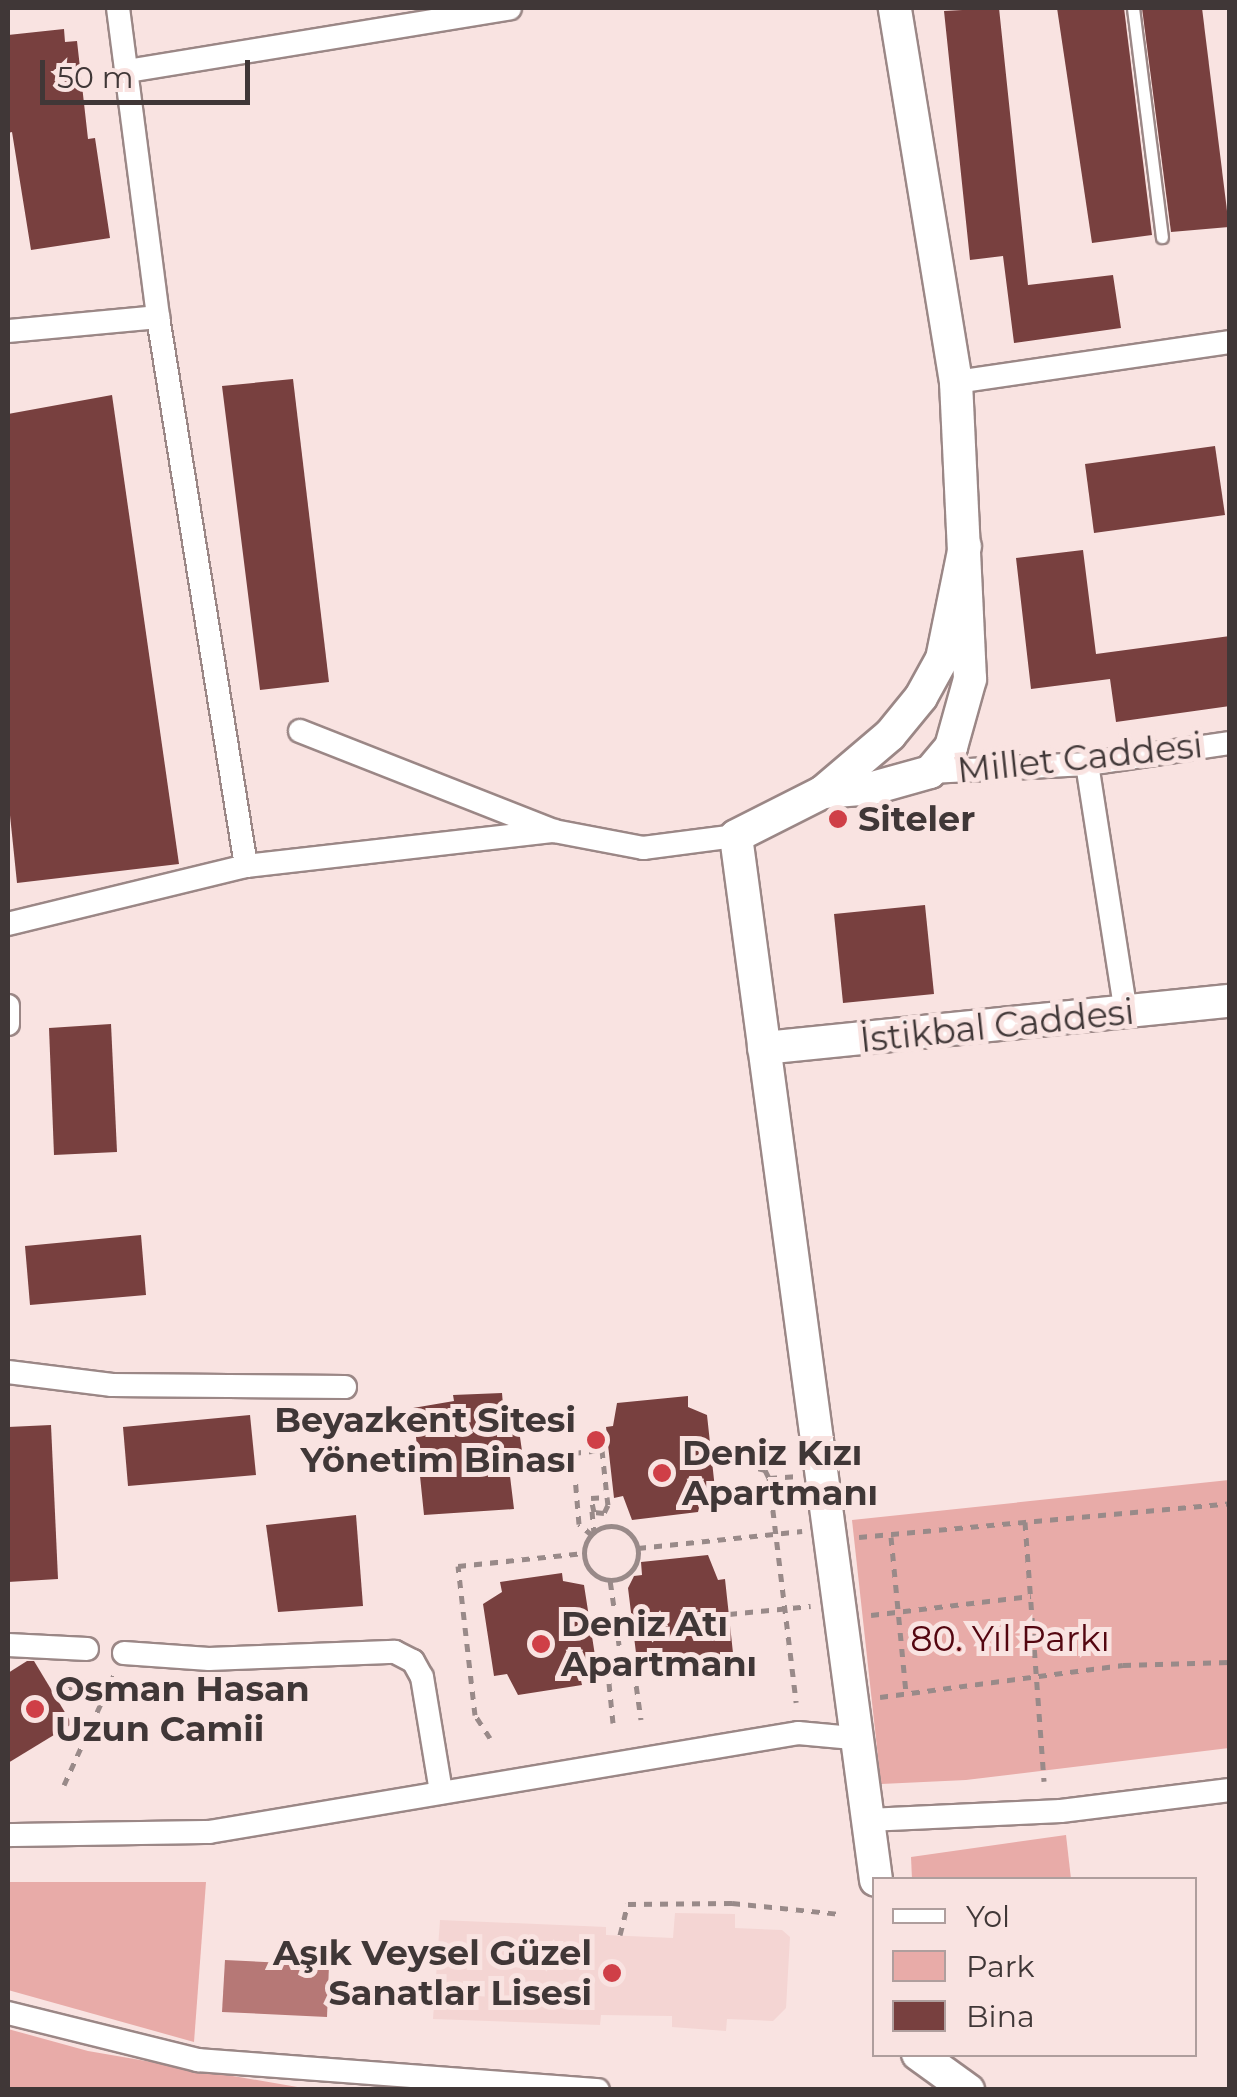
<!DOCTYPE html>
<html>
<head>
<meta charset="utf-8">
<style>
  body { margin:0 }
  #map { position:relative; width:1237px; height:2097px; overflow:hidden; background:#f9e3e1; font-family:Montserrat,sans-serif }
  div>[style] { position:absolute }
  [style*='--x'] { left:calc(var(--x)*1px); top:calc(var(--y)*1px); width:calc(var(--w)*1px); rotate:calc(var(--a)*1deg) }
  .built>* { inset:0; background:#f4d5d3 }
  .green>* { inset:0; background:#e8aba8 }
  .water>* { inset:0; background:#b67876 }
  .building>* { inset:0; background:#78403f }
  .path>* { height:5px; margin-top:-2.5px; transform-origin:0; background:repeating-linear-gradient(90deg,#998a89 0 8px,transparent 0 16px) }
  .path>.ring { margin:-2.5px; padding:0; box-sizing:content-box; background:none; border:5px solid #998a89; border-radius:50% }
  .roads { filter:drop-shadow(2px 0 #9b8786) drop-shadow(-2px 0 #9b8786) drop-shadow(0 2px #9b8786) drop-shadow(0 -2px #9b8786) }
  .lane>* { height:11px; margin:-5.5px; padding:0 5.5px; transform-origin:5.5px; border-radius:5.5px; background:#fff }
  .street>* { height:22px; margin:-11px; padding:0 11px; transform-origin:11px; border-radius:11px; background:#fff }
  .secondary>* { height:32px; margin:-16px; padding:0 16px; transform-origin:16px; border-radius:16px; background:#fff }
  .dots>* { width:28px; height:28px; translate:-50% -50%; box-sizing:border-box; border:5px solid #f9e3e1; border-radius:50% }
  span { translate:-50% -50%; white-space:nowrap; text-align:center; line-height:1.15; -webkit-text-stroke:10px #f9e3e1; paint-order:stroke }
  .street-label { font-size:35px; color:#403737 }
  .poi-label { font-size:35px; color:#403737; font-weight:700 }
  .left { translate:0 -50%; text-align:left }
  .right { translate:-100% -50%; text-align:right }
  .park-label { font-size:35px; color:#540610 }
  .frame { position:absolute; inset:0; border:10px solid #403737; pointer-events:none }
  .legend { position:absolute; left:872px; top:1877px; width:325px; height:180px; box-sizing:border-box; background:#f9e3e1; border:2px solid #af9e9d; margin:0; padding:12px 18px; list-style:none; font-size:30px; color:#403737 }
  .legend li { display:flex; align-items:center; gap:20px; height:50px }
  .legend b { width:50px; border:2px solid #af9e9d }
  .scale { position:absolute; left:40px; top:60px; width:210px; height:45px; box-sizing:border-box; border:5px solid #403737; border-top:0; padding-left:12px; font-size:30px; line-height:35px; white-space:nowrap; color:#403737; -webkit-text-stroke:8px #f9e3e1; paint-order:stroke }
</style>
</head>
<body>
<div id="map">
  <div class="built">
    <div style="clip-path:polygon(675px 1913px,735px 1914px,735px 1928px,782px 1930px,790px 1937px,786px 2008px,773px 2021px,727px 2019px,726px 2031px,672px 2027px,672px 2016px,601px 2015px,600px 2025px,433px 2019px,440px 1920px,606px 1927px,606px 1935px,673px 1938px)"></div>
  </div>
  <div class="green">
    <div style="clip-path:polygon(1229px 1480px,1229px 1748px,966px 1780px,881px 1784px,852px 1520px)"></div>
    <div style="clip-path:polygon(1066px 1835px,1071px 1879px,912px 1879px,911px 1857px)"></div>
    <div style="clip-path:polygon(8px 1882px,206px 1882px,194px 2042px,8px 1990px)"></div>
    <div style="clip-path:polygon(8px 2029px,88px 2051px,309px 2089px,8px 2089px)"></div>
  </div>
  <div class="water">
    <div style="clip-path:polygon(225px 1960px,329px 1965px,327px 2017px,222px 2012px)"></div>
  </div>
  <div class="building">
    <div style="clip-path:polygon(999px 8px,1028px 285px,1113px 275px,1121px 328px,1014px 343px,1003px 256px,970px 260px,944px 11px)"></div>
    <div style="clip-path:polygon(1057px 8px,1124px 8px,1152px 235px,1092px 243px)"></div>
    <div style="clip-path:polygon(1142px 8px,1202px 8px,1229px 227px,1171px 232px)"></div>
    <div style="clip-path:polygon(64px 29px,65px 42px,77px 41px,88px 139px,95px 138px,110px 238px,31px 250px,12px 132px,8px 133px,8px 35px)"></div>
    <div style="clip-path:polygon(293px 379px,329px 682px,260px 690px,222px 386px)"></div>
    <div style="clip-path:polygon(112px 395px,179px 864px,17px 883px,8px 796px,8px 414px)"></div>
    <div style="clip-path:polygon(1215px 446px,1225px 515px,1094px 533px,1085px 464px)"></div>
    <div style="clip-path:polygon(1083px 550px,1096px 654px,1230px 636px,1230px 706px,1116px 722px,1110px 679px,1031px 689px,1016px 558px)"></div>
    <div style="clip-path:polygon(925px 905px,934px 994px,843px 1003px,834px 914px)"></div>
    <div style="clip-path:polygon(111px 1024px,117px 1152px,54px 1155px,49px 1028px)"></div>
    <div style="clip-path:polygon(141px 1235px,146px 1295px,30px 1305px,25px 1246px)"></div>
    <div style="clip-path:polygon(502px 1393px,505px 1429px,519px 1430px,525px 1472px,510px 1476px,514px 1509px,424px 1515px,413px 1408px,454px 1401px,453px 1395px)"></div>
    <div style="clip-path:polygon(688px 1396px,688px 1407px,707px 1415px,715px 1489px,703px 1491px,698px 1512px,632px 1520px,623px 1496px,614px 1498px,606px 1427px,613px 1426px,617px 1403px)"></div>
    <div style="clip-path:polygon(250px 1415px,256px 1475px,128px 1486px,123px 1427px)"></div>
    <div style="clip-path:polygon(51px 1425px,58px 1579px,8px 1582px,8px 1427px)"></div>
    <div style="clip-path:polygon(356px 1515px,363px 1606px,278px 1612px,266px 1525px)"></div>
    <div style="clip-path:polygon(708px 1555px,718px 1580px,725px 1579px,733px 1653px,720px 1663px,722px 1675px,658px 1680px,648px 1660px,637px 1661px,628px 1588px,634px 1576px,642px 1575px,641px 1562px)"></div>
    <div style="clip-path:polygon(562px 1573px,563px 1581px,584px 1585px,596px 1662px,580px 1676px,582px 1685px,518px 1695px,507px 1674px,494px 1676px,483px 1604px,502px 1592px,500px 1582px)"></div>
    <div style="clip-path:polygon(27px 1661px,34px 1661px,72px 1724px,8px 1763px,8px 1673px)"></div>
  </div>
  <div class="path">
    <div style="--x:602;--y:1450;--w:47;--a:83.9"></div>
    <div style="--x:607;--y:1497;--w:8;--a:83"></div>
    <div style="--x:608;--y:1505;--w:9;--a:117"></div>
    <div style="--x:604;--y:1513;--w:10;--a:-174"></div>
    <div style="--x:594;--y:1512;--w:14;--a:-102"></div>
    <div style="--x:591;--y:1498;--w:16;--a:-4"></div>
    <div style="--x:712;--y:1457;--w:55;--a:13.8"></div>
    <div style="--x:765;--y:1470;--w:9;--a:63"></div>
    <div style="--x:769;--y:1478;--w:26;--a:-4"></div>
    <div style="--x:769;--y:1478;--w:226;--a:83.1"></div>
    <div style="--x:592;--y:1511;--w:22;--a:85"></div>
    <div style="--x:1025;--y:1522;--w:260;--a:85.8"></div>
    <div class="ring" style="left:584px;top:1526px;width:49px;height:49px"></div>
    <div style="--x:592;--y:1535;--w:17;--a:-140"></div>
    <div style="--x:579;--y:1524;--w:71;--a:-94.8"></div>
    <div style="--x:573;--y:1453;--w:29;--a:-6"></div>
    <div style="--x:602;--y:1450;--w:6;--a:-90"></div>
    <div style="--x:859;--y:1537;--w:373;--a:-5.2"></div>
    <div style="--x:891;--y:1537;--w:157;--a:84.5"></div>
    <div style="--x:638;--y:1548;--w:165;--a:-5.9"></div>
    <div style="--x:729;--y:1614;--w:82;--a:-5.6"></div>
    <div style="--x:871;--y:1615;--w:161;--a:-6.8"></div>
    <div style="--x:590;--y:1625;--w:26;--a:-9"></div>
    <div style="--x:616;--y:1621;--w:41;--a:-98.3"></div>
    <div style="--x:621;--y:1661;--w:16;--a:35"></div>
    <div style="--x:634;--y:1670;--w:50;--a:82"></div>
    <div style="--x:54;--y:1694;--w:27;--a:-22"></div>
    <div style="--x:79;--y:1684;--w:28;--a:-2"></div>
    <div style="--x:880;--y:1697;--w:245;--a:-7.5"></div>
    <div style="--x:1123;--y:1665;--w:107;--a:-1.6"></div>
    <div style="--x:613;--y:1723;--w:50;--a:-95.7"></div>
    <div style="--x:608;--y:1673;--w:18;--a:-43"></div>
    <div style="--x:621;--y:1661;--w:40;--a:-97.1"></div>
    <div style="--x:490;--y:1738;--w:27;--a:-123"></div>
    <div style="--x:475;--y:1715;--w:150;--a:-96.5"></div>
    <div style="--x:458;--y:1566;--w:127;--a:-5.9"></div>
    <div style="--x:64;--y:1785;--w:121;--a:-65.6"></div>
    <div style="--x:620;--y:1935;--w:32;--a:-76"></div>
    <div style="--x:628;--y:1904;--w:104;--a:-0.6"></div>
    <div style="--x:732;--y:1903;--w:110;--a:5.8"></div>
  </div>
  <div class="roads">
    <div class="lane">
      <div style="--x:1133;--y:8;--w:231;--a:82.8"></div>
    </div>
    <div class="street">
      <div style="--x:118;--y:8;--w:312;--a:82.6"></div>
      <div style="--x:158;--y:317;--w:556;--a:80.89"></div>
      <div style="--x:127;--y:71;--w:388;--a:-9.3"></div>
      <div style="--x:8;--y:331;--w:151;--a:-5.3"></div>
      <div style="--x:956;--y:382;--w:277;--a:-8.3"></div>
      <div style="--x:300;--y:731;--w:273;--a:21.5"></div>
      <div style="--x:554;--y:831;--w:91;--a:10.8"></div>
      <div style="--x:643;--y:848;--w:94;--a:-7.4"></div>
      <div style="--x:1087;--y:764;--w:253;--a:81.1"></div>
      <div style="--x:930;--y:772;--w:157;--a:-2.9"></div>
      <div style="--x:1087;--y:764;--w:145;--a:-8.4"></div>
      <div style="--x:8;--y:924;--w:245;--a:-13.7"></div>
      <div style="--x:246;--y:866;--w:310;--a:-6.5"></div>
      <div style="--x:8;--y:1006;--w:18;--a:90"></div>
      <div style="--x:8;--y:1372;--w:105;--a:7.1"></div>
      <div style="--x:112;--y:1385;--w:233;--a:0.5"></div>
      <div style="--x:8;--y:1645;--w:79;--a:2.9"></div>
      <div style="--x:124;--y:1653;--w:85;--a:4"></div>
      <div style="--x:209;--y:1659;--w:186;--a:-2.2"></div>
      <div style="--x:395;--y:1652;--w:20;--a:27"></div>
      <div style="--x:413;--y:1661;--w:18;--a:61"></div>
      <div style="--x:422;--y:1677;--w:117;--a:80.6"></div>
      <div style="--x:868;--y:1820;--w:193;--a:-2.7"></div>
      <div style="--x:1061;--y:1811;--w:170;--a:-7.1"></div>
      <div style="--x:8;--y:1835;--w:201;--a:-0.9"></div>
      <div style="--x:209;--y:1832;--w:597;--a:-9.54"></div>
      <div style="--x:798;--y:1733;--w:55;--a:5.2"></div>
      <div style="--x:8;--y:2013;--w:196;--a:13.9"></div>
      <div style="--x:198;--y:2060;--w:401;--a:4.3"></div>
    </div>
    <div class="secondary">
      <div style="--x:823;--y:792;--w:50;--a:-4.6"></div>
      <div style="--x:873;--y:788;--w:59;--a:-15.7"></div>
      <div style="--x:930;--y:772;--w:33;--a:-50"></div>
      <div style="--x:951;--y:747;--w:71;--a:-74.4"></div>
      <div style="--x:970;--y:679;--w:297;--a:-92.7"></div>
      <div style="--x:956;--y:382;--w:379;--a:-99.3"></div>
      <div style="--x:764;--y:1048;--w:468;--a:-5.8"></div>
      <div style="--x:876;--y:1880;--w:1053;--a:-97.64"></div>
      <div style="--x:736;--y:836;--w:97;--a:-26.8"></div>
      <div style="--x:823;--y:792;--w:88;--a:-40.4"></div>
      <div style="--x:890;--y:735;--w:49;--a:-50.8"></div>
      <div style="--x:921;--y:697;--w:43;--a:-61.1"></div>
      <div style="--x:942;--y:659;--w:115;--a:-78.5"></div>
      <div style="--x:918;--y:2054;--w:62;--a:35.8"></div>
    </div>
  </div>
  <div class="dots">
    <div style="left:838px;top:819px;background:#cf3f47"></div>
    <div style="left:596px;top:1440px;background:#cf3f47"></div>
    <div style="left:662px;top:1473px;background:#cf3f47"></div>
    <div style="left:541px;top:1644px;background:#cf3f47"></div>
    <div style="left:35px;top:1709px;background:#cf3f47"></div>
    <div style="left:612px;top:1973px;background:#cf3f47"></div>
  </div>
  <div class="street-label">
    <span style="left:1080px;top:758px;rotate:-6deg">Millet Caddesi</span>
    <span style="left:997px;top:1026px;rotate:-6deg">İstikbal Caddesi</span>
  </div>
  <div class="poi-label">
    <span class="left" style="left:858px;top:819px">Siteler</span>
    <span class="right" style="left:576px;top:1440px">Beyazkent Sitesi<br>Yönetim Binası</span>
    <span class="left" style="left:682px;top:1473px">Deniz Kızı<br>Apartmanı</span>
    <span class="left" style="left:561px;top:1644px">Deniz Atı<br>Apartmanı</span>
    <span class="left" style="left:55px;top:1709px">Osman Hasan<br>Uzun Camii</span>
    <span class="right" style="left:592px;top:1973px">Aşık Veysel Güzel<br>Sanatlar Lisesi</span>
  </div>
  <div class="park-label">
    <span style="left:1010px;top:1639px">80. Yıl Parkı</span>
  </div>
  <div class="frame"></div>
  <ul class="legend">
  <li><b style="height:12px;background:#fff"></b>Yol</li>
  <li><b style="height:28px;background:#e8aba8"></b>Park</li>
  <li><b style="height:28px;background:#78403f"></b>Bina</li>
  </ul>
  <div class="scale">50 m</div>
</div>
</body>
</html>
